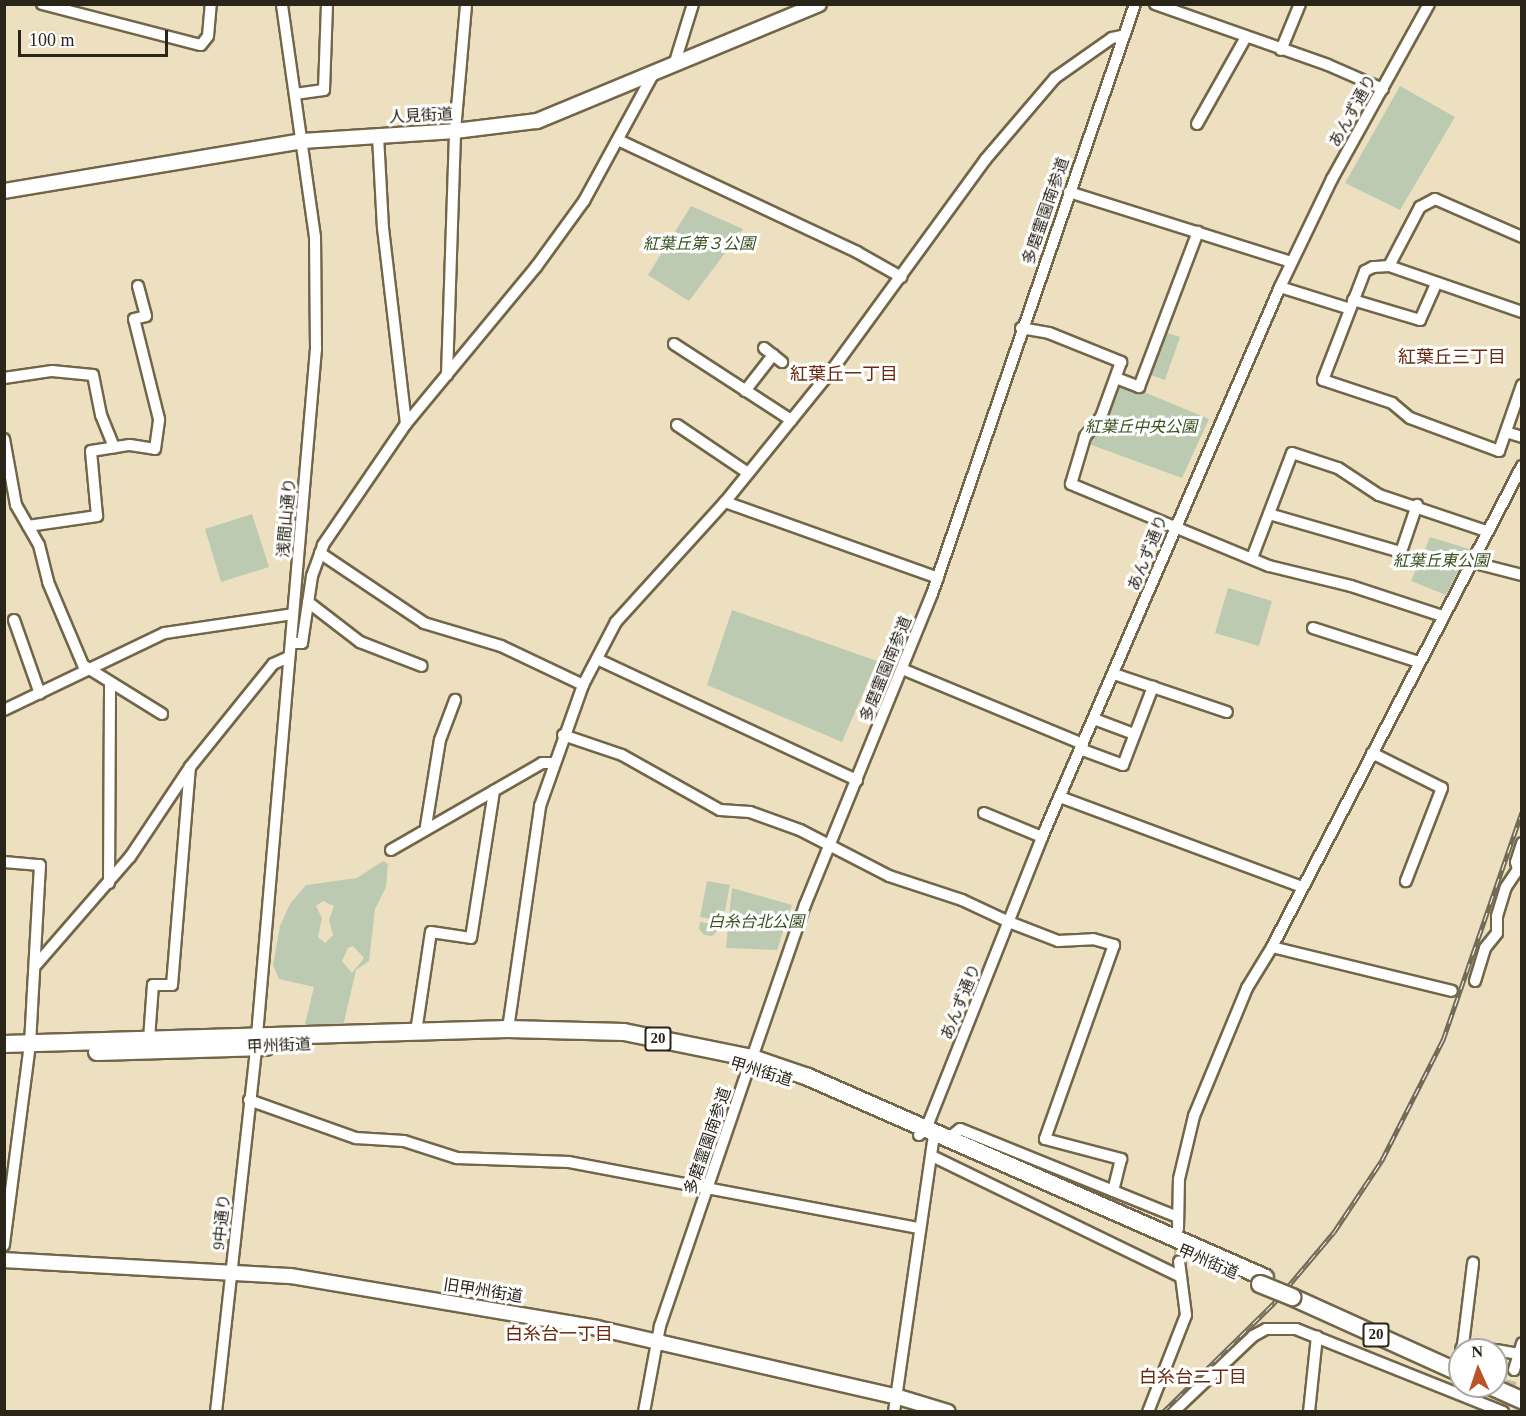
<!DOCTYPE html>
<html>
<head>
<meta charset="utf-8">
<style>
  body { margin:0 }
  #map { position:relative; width:1526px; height:1416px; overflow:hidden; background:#ede0c0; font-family:"Times New Roman","Noto Sans JP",serif }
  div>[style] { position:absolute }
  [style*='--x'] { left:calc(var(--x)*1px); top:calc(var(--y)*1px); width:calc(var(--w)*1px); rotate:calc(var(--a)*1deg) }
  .green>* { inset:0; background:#bccab1 }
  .minor-tunnel>* { height:10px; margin-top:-5px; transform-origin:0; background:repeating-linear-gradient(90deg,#c6bb9f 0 10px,transparent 0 15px) }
  .roads { filter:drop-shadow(2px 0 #726649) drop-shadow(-2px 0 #726649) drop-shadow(0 2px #726649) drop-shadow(0 -2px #726649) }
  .minor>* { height:10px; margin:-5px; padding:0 5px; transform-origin:5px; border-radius:5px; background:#fff }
  .major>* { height:14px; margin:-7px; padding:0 7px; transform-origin:7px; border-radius:7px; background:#fff }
  .highway>* { height:16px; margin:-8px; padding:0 8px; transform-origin:8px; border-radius:8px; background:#fff }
  .rail>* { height:5px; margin-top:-2.5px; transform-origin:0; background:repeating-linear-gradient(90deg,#fff 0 9px,#736b57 0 18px); box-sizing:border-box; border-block:2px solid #736b57 }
  .bridges { filter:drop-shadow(2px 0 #726649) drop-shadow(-2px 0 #726649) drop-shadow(0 2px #726649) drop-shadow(0 -2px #726649) }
  .highway-bridge>* { height:16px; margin:-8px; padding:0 8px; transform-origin:8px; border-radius:8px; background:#fff }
  span { translate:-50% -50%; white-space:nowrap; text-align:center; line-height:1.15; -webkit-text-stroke:6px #fff; paint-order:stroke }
  .shield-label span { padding:2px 4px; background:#fff; border:2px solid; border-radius:4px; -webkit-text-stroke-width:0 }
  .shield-label { font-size:15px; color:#2a2519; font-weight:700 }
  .street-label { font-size:16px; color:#2a2519 }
  .park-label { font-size:16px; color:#37501d; font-style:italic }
  .neighbourhood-label { font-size:18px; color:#69290c }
  .frame { position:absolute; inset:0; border:6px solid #2a2519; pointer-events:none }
  .north { position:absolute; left:1448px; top:1338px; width:60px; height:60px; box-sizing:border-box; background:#fff; border:2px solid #aaa8a3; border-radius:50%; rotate:357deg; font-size:16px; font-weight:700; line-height:24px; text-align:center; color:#2a2519 }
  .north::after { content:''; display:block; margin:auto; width:21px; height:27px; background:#ba5427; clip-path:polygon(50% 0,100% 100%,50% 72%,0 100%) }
  .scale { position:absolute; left:18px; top:30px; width:150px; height:27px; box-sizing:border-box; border:3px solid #2a2519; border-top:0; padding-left:8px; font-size:18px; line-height:21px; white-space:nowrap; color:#2a2519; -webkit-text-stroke:4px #fff; paint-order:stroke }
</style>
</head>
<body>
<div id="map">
  <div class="green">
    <div style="clip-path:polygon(1400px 86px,1455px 117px,1400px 210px,1345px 183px)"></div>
    <div style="clip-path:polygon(691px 206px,743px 229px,689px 301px,648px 275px)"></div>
    <div style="clip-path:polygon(1164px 332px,1180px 337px,1165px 380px,1145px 373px)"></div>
    <div style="clip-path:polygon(1120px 382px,1209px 419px,1182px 478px,1086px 443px)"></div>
    <div style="clip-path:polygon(252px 514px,269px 567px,221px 582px,205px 529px)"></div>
    <div style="clip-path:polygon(1430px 537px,1469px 549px,1446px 595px,1411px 581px)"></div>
    <div style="clip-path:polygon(1228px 588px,1272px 601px,1259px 646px,1215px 633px)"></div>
    <div style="clip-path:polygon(732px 610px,877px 661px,842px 742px,707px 685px)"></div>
    <div style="clip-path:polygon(evenodd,383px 861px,388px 864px,386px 887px,375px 909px,369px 961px,356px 970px,344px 1022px,341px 1025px,308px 1028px,305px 1024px,314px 987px,279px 979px,273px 965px,280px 926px,290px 904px,306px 885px,357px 878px,383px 861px,323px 901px,334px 906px,329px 920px,333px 935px,325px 943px,318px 937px,322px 918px,316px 906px,323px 901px,383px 861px,353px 946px,364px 958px,352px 973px,342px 961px,348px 948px,353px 946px)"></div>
    <div style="clip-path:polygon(707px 881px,730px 885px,723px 921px,700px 917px)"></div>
    <div style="clip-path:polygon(732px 888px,792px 905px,777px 950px,726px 948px)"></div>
    <div style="clip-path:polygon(700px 922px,719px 925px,721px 928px,712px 936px,704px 935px,699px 929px)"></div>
  </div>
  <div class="minor-tunnel">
    <div style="--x:1179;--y:1235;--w:26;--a:90"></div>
    <div style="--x:1449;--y:1379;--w:25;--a:-67"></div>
    <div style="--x:1506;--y:1405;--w:36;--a:-77"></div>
  </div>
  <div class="roads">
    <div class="minor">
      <div style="--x:42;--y:4;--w:164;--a:14.5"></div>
      <div style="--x:201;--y:45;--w:11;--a:-52"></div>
      <div style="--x:208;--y:36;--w:32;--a:-85"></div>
      <div style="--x:1155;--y:4;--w:183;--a:19.4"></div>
      <div style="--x:1328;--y:65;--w:60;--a:23.6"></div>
      <div style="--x:1281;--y:50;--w:50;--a:-67.6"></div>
      <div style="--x:675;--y:62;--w:61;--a:-72.8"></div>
      <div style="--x:295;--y:94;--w:29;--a:-8"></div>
      <div style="--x:324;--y:90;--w:86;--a:-88"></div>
      <div style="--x:1197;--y:124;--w:100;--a:-60.6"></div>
      <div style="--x:378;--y:136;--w:92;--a:86.9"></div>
      <div style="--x:383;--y:228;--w:197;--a:83.3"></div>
      <div style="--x:618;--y:140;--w:264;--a:25.1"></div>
      <div style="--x:857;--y:252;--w:51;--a:29.6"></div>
      <div style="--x:1069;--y:192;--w:233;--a:17.5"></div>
      <div style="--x:1389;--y:266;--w:67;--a:-62.3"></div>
      <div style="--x:1420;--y:207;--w:17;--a:-28"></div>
      <div style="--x:1435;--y:199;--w:95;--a:23.6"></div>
      <div style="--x:1280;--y:287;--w:73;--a:17.4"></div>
      <div style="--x:1353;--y:300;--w:70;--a:16.6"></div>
      <div style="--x:1420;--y:320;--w:39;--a:-66"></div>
      <div style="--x:1522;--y:312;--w:141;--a:-160.9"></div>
      <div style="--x:1389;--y:266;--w:16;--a:176"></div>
      <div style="--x:1373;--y:267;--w:9;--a:153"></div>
      <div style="--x:1365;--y:271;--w:117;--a:111.1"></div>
      <div style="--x:1323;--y:380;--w:73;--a:18.4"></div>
      <div style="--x:1392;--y:403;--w:23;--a:40"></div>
      <div style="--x:1410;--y:418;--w:95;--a:20.3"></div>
      <div style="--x:1499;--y:451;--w:70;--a:-70.8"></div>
      <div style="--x:1021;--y:328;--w:28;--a:10"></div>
      <div style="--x:1049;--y:333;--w:78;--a:21.9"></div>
      <div style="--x:1121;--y:362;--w:59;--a:110"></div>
      <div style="--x:1101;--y:417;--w:26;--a:129"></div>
      <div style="--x:1085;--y:437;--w:49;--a:106.6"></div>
      <div style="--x:1071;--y:484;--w:214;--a:22.5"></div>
      <div style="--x:1269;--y:566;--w:84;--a:13.7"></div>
      <div style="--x:1351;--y:586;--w:97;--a:18.1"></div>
      <div style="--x:674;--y:344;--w:140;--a:33"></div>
      <div style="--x:764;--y:348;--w:23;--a:38"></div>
      <div style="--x:447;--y:375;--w:244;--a:-88.1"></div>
      <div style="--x:455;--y:131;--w:127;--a:-85"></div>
      <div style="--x:4;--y:378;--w:49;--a:-8.3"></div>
      <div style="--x:52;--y:371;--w:41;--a:5.6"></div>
      <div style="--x:93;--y:375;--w:41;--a:78.7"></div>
      <div style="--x:101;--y:415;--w:35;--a:68"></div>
      <div style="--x:1116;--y:378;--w:25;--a:21"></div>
      <div style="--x:1139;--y:387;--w:166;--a:-69.2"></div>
      <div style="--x:745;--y:391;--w:46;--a:-52.1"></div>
      <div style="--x:677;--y:425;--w:86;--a:34.1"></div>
      <div style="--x:1506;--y:432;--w:17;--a:17"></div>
      <div style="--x:4;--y:439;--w:67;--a:79.7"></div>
      <div style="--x:16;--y:505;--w:46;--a:60.1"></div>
      <div style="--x:39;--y:545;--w:38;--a:76"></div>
      <div style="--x:48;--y:582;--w:90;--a:67.1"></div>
      <div style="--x:83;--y:665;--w:93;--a:31.8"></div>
      <div style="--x:725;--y:502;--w:226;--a:19.6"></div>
      <div style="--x:1269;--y:514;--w:137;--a:16.1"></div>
      <div style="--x:1401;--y:552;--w:50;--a:-71.2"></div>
      <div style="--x:28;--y:526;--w:70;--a:-8.2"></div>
      <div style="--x:97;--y:516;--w:65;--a:-95.3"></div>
      <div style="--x:91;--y:451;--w:39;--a:-9"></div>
      <div style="--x:130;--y:445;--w:25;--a:9"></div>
      <div style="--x:155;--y:449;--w:30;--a:-82"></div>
      <div style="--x:159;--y:419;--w:103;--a:-104"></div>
      <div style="--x:134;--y:319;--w:12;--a:-14"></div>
      <div style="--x:146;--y:316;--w:31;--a:-105"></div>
      <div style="--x:320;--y:553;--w:125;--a:33.9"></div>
      <div style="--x:424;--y:623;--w:80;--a:16.6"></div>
      <div style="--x:501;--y:646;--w:91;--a:25.4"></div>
      <div style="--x:1252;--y:558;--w:112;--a:-69.1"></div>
      <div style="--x:1292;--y:453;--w:48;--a:18.1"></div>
      <div style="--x:1338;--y:468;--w:49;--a:33.4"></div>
      <div style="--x:1379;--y:495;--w:113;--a:18.6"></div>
      <div style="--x:1471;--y:562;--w:53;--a:14.3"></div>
      <div style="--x:308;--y:602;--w:66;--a:37.6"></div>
      <div style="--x:360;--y:642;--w:66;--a:21.2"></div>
      <div style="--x:14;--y:620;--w:78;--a:70.6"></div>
      <div style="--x:1313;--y:628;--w:111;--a:17.8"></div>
      <div style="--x:291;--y:643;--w:11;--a:0"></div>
      <div style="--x:302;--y:643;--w:68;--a:-81.5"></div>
      <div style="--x:312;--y:576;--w:33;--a:-70"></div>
      <div style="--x:323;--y:545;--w:147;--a:-55.6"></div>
      <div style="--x:406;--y:424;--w:204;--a:-50.4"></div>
      <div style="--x:536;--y:267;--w:82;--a:-54"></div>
      <div style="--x:584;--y:201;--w:148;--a:-61.4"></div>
      <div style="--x:597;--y:659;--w:287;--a:25"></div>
      <div style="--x:902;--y:669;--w:196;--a:22.5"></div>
      <div style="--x:1114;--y:674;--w:119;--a:18.6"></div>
      <div style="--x:4;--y:710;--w:178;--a:-25.6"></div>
      <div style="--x:165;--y:633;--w:129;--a:-8.4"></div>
      <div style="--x:1094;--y:719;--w:43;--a:20.6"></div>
      <div style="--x:563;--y:735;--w:62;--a:18.7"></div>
      <div style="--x:622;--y:755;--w:112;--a:29.3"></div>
      <div style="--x:720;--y:810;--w:30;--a:4"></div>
      <div style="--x:750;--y:812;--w:53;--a:19.8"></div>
      <div style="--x:800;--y:830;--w:100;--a:27.3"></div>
      <div style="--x:889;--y:876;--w:77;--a:18.2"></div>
      <div style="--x:962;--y:900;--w:52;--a:25.1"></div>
      <div style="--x:1009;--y:922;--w:53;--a:21.2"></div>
      <div style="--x:1058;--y:941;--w:35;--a:-3"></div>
      <div style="--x:1093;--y:939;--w:22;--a:16"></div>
      <div style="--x:1114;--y:945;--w:206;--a:109.6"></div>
      <div style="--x:1045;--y:1139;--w:79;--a:14.7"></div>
      <div style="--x:1121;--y:1159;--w:33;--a:104"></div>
      <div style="--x:1080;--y:749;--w:46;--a:20.4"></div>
      <div style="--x:1123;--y:765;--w:84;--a:-69"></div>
      <div style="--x:1372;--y:753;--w:78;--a:26.6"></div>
      <div style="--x:1442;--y:788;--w:100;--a:111.2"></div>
      <div style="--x:1060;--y:797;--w:258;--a:20.4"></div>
      <div style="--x:984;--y:813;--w:63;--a:22.5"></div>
      <div style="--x:426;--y:826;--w:87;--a:-80.8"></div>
      <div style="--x:440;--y:740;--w:43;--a:-69.4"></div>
      <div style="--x:391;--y:850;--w:174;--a:-29.9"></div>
      <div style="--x:542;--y:763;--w:11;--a:0"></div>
      <div style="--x:4;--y:862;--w:36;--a:5"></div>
      <div style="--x:40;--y:865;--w:179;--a:93.2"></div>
      <div style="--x:30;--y:1044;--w:203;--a:97.4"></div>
      <div style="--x:109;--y:883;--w:199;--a:-89.7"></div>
      <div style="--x:1272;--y:947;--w:185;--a:13.7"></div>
      <div style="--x:36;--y:965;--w:143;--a:-49"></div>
      <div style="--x:130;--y:857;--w:108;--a:-56.3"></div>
      <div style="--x:190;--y:767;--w:132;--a:-51.1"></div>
      <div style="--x:273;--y:664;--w:17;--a:-24"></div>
      <div style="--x:1475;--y:981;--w:34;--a:-73"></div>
      <div style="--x:1485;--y:948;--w:19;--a:-51"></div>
      <div style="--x:1497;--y:933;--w:17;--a:-90"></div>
      <div style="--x:1497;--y:916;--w:30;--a:-73"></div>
      <div style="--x:1506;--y:887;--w:22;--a:-56"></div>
      <div style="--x:1518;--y:869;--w:7;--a:-106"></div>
      <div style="--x:1516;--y:862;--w:20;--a:-72"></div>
      <div style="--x:508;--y:1029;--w:225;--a:-81.8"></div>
      <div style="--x:540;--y:806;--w:128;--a:-70.4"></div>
      <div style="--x:583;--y:685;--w:71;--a:-62.4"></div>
      <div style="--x:616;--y:622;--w:162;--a:-47.8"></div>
      <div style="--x:725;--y:502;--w:170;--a:-51"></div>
      <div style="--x:832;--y:370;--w:260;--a:-53.9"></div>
      <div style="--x:985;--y:160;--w:108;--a:-49.5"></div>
      <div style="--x:1055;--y:78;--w:70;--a:-35.1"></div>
      <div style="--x:1112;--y:38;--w:13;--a:-13"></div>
      <div style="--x:416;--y:1032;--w:101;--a:-81.5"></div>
      <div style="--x:431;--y:932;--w:40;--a:8.5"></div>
      <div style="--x:471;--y:938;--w:149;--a:-81.1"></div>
      <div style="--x:149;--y:1039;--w:54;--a:-85.8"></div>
      <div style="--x:153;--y:985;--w:19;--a:0"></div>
      <div style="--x:172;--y:985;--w:219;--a:-85.3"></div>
      <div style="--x:249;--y:1100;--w:114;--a:19.6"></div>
      <div style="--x:356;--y:1138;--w:48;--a:3.6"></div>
      <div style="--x:404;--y:1141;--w:56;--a:17.8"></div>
      <div style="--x:457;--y:1158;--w:112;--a:2"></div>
      <div style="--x:569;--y:1162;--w:355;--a:10.7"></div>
      <div style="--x:919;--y:1135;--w:9;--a:-41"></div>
      <div style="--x:926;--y:1129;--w:314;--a:-68.3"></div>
      <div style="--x:1042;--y:837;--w:599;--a:-66.6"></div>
      <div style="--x:1280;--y:287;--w:120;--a:-64.3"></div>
      <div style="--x:1332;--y:179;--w:200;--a:-61"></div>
      <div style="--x:949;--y:1138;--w:14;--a:-39"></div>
      <div style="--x:960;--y:1129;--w:235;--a:22"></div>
      <div style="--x:932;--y:1156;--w:277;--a:25.9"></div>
      <div style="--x:1178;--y:1229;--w:50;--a:-88.9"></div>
      <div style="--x:1179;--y:1179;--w:65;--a:-76.6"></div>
      <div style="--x:1194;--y:1116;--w:139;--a:-67.5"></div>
      <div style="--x:1247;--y:988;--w:48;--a:-58.6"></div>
      <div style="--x:1272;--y:947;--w:542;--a:-62.54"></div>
      <div style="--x:1463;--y:1345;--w:83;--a:-83"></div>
      <div style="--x:1461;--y:1349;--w:4;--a:-63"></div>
      <div style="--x:1463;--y:1345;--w:30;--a:9"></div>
      <div style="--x:1496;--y:1350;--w:23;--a:10"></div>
      <div style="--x:1514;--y:1370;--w:28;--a:-73"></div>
      <div style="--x:216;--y:1412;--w:367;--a:-83.7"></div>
      <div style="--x:256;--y:1047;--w:701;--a:-85.09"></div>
      <div style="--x:316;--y:349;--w:112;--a:-90.5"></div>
      <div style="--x:315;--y:237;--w:235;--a:-98.1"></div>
      <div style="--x:644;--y:1412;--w:87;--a:-79.5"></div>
      <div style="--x:660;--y:1326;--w:283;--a:-71.1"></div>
      <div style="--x:752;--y:1058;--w:162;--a:-70.9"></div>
      <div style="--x:805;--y:905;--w:336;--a:-67.8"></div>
      <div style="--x:932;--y:594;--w:624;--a:-71.01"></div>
      <div style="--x:894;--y:1412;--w:273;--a:-81.8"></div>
      <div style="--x:1148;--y:1412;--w:104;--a:-68.6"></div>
      <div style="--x:1186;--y:1315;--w:54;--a:-97.4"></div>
      <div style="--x:1173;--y:1412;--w:110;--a:-43.5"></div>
      <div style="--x:1253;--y:1336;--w:15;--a:-28"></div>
      <div style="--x:1266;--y:1329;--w:30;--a:0"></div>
      <div style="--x:1296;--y:1329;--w:223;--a:21.8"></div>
      <div style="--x:1309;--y:1412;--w:76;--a:-84"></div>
    </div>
    <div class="major">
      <div style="--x:4;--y:191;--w:302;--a:-9.5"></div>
      <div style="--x:302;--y:141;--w:153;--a:-3.7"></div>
      <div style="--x:455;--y:131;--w:83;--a:-7"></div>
      <div style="--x:537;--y:121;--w:305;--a:-22.5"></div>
      <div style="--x:4;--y:1260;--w:287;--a:3.2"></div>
      <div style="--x:291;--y:1276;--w:310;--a:9.6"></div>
      <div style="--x:597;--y:1328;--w:306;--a:12.9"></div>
      <div style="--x:895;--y:1396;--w:55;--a:16.8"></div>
    </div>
    <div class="highway">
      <div style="--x:4;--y:1044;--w:504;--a:-1.7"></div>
      <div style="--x:508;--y:1029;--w:116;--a:1.5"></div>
      <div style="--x:624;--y:1032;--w:131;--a:11.5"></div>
      <div style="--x:752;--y:1058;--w:59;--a:18.7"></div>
      <div style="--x:808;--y:1077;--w:499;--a:23.7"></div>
      <div style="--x:97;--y:1052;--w:169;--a:-1.7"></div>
      <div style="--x:1292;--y:1297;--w:184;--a:24.3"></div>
      <div style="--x:1490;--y:1386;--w:35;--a:24"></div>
    </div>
  </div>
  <div class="rail">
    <div style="--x:1163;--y:1412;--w:156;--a:-44.5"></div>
    <div style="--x:1274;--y:1303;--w:93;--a:-49.8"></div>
    <div style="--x:1334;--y:1232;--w:87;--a:-56.3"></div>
    <div style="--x:1382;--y:1160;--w:135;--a:-63.1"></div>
    <div style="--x:1443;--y:1040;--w:241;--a:-70.9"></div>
  </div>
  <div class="bridges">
    <div class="highway-bridge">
      <div style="--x:1260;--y:1284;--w:35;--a:22"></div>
    </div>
  </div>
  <div class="shield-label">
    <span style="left:658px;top:1039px">20</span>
    <span style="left:1376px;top:1335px">20</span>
  </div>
  <div class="street-label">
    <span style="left:1353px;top:111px;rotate:-61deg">あんず通り</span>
    <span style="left:421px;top:116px;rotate:-3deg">人見街道</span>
    <span style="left:1046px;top:211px;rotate:-71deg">多磨霊園南参道</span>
    <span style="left:287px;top:518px;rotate:-85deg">浅間山通り</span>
    <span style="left:1148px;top:553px;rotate:-68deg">あんず通り</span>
    <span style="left:886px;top:669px;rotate:-68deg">多磨霊園南参道</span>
    <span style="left:961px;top:1002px;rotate:-68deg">あんず通り</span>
    <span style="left:279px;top:1046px;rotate:-3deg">甲州街道</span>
    <span style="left:761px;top:1072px;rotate:17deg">甲州街道</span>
    <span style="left:708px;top:1141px;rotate:-71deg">多磨霊園南参道</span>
    <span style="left:222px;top:1222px;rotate:-84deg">9中通り</span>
    <span style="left:1208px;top:1262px;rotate:23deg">甲州街道</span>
    <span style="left:483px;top:1291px;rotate:9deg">旧甲州街道</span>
  </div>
  <div class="park-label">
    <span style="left:699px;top:244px">紅葉丘第３公園</span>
    <span style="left:1141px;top:427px">紅葉丘中央公園</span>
    <span style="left:1441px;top:561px">紅葉丘東公園</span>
    <span style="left:756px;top:922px">白糸台北公園</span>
  </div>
  <div class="neighbourhood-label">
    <span style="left:1452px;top:357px">紅葉丘三丁目</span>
    <span style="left:844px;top:374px">紅葉丘一丁目</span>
    <span style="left:559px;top:1334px">白糸台一丁目</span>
    <span style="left:1193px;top:1377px">白糸台二丁目</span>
  </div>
  <div class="frame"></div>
  <div class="north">N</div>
  <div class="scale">100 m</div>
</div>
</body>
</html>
